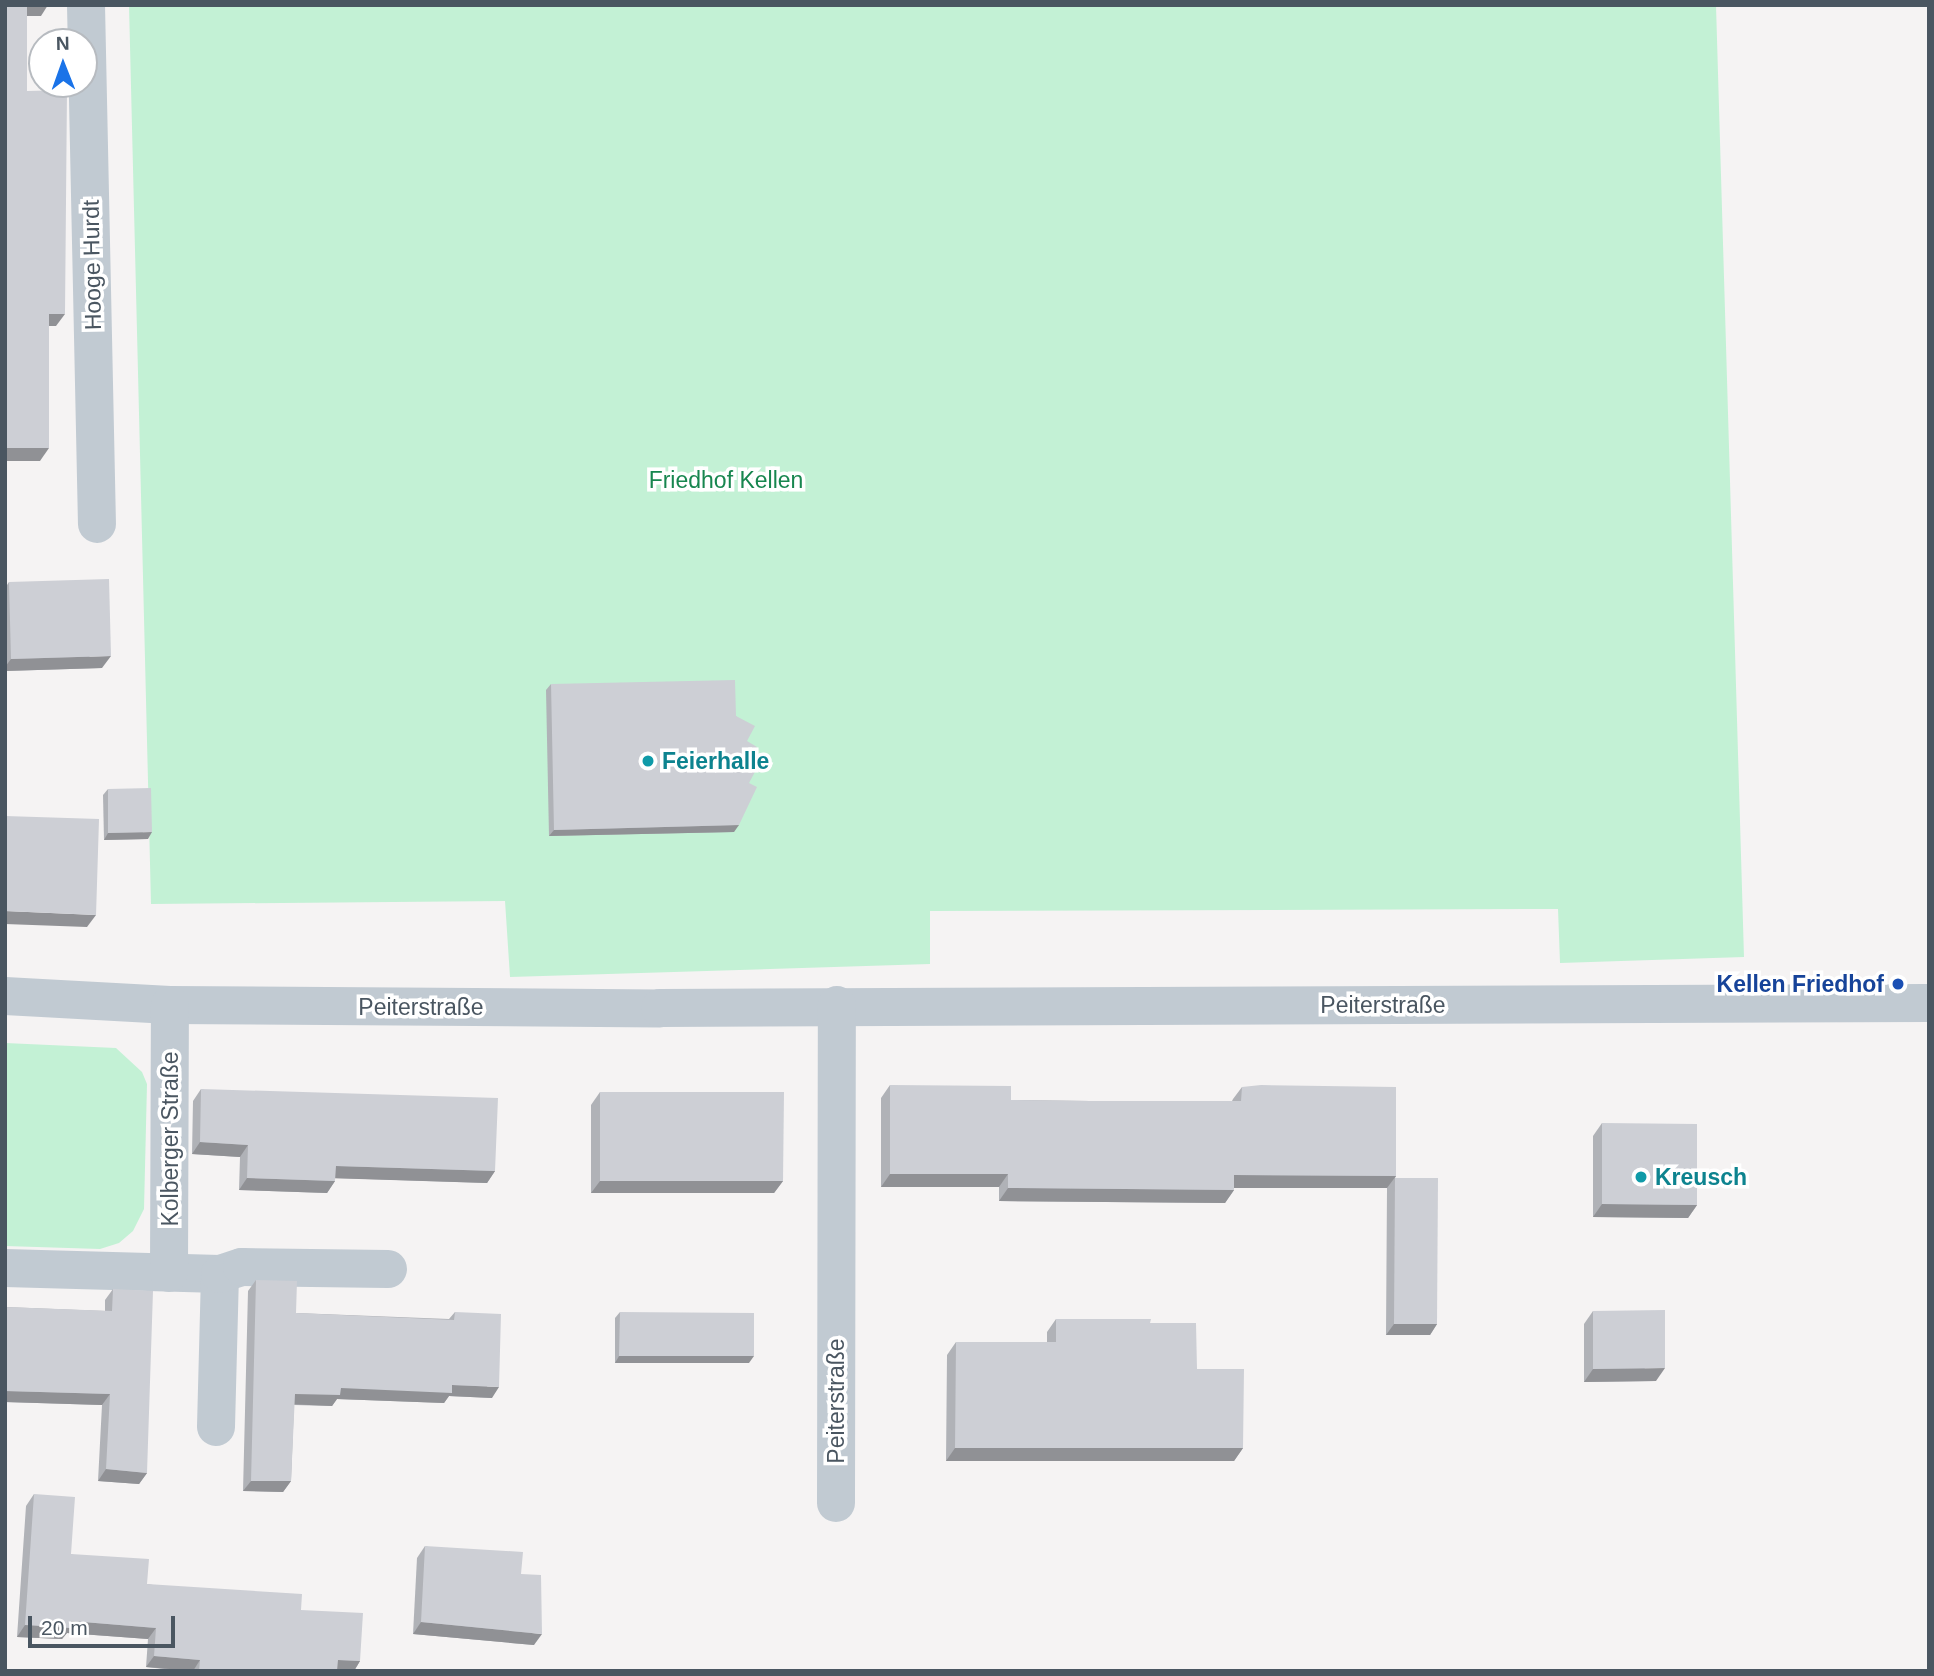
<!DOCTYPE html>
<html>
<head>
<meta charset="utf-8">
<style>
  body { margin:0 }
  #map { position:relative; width:1934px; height:1676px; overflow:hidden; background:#f5f3f3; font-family:Helvetica,sans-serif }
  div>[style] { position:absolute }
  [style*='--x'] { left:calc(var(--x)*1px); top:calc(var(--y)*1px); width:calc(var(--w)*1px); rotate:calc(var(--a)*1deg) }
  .green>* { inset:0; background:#c3f1d5 }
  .minor>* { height:38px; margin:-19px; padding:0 19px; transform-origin:19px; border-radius:19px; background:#c1cad2 }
  .wall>* { inset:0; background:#b0b2b7 }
  .shaded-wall>* { inset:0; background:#909195 }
  .building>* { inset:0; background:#cdcfd5 }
  .dots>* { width:19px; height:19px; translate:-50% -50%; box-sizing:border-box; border:4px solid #fff; border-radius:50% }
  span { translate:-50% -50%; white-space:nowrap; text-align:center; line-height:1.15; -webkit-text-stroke:7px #fff; paint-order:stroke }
  .street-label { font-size:23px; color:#4a5661 }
  .park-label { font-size:23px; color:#17864f }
  .culture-label { font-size:23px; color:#0d838f; font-weight:700 }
  .left { translate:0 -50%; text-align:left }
  .transit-label { font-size:23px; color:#164399; font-weight:700 }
  .right { translate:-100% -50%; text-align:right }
  .frame { position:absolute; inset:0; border:7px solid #4a5661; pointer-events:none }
  .north { position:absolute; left:28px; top:28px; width:70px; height:70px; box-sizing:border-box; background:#fff; border:2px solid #b7bbc0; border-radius:50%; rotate:359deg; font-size:19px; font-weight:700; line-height:28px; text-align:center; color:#4a5661 }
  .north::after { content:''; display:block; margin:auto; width:24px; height:32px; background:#1a73e8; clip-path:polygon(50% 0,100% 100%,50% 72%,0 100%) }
  .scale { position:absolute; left:28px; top:1616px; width:147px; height:32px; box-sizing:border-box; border:4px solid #4a5661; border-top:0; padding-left:9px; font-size:21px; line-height:24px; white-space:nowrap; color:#4a5661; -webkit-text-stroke:5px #fff; paint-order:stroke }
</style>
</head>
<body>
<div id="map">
  <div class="green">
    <div style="clip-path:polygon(129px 5px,1716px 5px,1744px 957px,1560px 963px,1558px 909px,930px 911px,930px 964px,510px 977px,505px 901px,151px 904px)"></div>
    <div style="clip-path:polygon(5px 1043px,116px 1048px,142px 1072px,147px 1084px,144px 1209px,133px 1231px,119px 1243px,100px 1249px,5px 1246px)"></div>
  </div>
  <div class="minor">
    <div style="--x:86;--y:5;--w:519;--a:88.79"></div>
    <div style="--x:5;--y:996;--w:165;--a:3.1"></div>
    <div style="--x:170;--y:1005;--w:490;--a:0.4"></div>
    <div style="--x:660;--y:1008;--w:1269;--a:-0.23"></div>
    <div style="--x:5;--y:1268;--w:215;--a:1.6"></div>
    <div style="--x:220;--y:1274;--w:153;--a:91.5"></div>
    <div style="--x:169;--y:1273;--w:268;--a:-89.8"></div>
    <div style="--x:220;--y:1274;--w:23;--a:-18"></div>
    <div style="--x:242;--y:1267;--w:146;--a:0.8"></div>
    <div style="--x:836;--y:1503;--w:498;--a:-89.9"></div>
  </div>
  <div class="wall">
    <div style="clip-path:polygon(9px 582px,102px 668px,5px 671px,5px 588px)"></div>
    <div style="clip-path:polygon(551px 684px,736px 716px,747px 741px,749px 783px,734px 832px,549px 836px,546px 690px)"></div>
    <div style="clip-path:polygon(108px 789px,148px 839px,104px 840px,103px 795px)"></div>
    <div style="clip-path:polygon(890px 1085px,1011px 1100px,1090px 1101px,1232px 1101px,1233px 1099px,1242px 1087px,1396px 1176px,1395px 1178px,1437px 1324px,1430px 1335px,1386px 1335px,1387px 1188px,1234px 1188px,1234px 1190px,1225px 1203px,999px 1201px,999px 1187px,881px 1187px,881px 1098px)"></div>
    <div style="clip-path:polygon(201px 1089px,495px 1171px,487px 1183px,335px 1178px,335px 1181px,327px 1193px,239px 1190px,240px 1157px,192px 1154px,193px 1101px)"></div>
    <div style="clip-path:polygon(600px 1092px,783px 1181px,774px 1193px,591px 1193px,591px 1105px)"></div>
    <div style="clip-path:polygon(1602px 1123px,1697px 1205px,1688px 1218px,1593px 1217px,1593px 1136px)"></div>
    <div style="clip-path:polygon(256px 1280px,296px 1313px,449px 1319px,455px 1312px,492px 1398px,449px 1396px,444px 1403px,337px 1399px,332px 1406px,294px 1405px,291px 1481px,283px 1492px,243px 1491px,248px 1291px)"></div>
    <div style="clip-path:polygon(113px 1289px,147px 1473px,139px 1484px,98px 1481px,102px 1405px,5px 1402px,5px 1307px,105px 1311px,105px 1300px)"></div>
    <div style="clip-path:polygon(1593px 1311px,1656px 1381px,1584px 1382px,1584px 1324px)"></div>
    <div style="clip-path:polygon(620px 1312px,749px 1363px,615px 1363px,615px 1318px)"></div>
    <div style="clip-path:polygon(1056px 1319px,1150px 1323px,1197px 1369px,1243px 1448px,1234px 1461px,946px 1461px,947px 1355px,956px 1342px,1047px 1342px,1047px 1332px)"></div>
    <div style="clip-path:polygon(34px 1494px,71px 1554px,147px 1584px,301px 1610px,360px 1661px,354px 1671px,182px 1671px,146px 1667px,148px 1639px,67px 1633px,62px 1639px,17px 1637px,26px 1506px)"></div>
    <div style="clip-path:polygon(425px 1546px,521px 1574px,534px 1645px,413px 1634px,417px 1558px)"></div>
  </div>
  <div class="shaded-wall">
    <div style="clip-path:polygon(26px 5px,48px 5px,41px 16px,18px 16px)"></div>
    <div style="clip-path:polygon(49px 314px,65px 314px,56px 326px,41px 326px)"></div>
    <div style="clip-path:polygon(5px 448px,49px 448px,40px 461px,5px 461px)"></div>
    <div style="clip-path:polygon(111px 656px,102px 668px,5px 671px,5px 667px,11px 659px)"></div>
    <div style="clip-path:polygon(739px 825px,734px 832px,549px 836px,554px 830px)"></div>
    <div style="clip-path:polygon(152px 832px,148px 839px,104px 840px,108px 833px)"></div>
    <div style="clip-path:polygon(5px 911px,96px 915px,87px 927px,5px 924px)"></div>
    <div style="clip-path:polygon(200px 1142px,248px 1145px,240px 1157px,192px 1154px)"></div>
    <div style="clip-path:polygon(336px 1166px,495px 1171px,487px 1183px,327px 1178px)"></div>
    <div style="clip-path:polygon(890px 1174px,1008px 1174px,999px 1187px,881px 1187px)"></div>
    <div style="clip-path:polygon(1234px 1175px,1396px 1176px,1387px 1188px,1225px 1188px)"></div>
    <div style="clip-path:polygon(247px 1178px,335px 1181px,327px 1193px,239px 1190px)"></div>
    <div style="clip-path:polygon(600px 1181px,783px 1181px,774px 1193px,591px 1193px)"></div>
    <div style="clip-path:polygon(1008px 1188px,1234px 1190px,1225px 1203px,999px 1201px)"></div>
    <div style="clip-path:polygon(1602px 1204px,1697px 1205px,1688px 1218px,1593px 1217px)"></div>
    <div style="clip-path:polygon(1394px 1324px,1437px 1324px,1430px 1335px,1386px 1335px)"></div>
    <div style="clip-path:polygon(619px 1356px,754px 1356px,749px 1363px,615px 1363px)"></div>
    <div style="clip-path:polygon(1665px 1368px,1656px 1381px,1584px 1382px,1593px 1369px)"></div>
    <div style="clip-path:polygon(452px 1385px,499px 1387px,492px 1398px,449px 1396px,444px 1403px,337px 1399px,332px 1406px,287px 1404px,295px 1394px,341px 1388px)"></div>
    <div style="clip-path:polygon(5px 1391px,110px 1394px,102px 1405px,5px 1402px)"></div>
    <div style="clip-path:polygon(955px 1448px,1243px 1448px,1234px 1461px,946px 1461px)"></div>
    <div style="clip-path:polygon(106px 1469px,147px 1473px,139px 1484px,98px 1481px)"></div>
    <div style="clip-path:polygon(251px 1481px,291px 1481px,283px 1492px,243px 1491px)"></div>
    <div style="clip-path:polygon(71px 1621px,156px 1628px,148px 1639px,67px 1633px,62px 1639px,17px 1637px,25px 1625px)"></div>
    <div style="clip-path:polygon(421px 1622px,542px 1634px,534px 1645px,413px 1634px)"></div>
    <div style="clip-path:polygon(154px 1656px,200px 1660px,193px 1671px,146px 1667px)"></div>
    <div style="clip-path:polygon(338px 1660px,360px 1661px,354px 1671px,330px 1671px)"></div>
  </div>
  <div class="building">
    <div style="clip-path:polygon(5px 5px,27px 5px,27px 91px,67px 90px,65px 314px,49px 314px,49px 448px,5px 448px)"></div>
    <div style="clip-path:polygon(109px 579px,111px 656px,11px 659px,9px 582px)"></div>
    <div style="clip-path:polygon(735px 680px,736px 716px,755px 726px,747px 741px,757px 747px,749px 761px,757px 768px,749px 783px,757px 787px,739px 825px,554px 830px,551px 684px)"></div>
    <div style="clip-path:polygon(151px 788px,152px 832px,108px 833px,108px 789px)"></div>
    <div style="clip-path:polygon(5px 816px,99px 819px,96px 915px,5px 911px)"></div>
    <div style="clip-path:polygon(890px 1085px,1011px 1086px,1011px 1100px,1090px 1101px,1241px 1101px,1242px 1087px,1261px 1085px,1396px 1087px,1396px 1176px,1234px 1175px,1234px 1190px,1008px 1188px,1008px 1174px,890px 1174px)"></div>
    <div style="clip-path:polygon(201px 1089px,498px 1098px,495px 1171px,336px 1166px,335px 1181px,247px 1178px,248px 1145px,200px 1142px)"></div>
    <div style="clip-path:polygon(600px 1092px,784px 1092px,783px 1181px,600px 1181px)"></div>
    <div style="clip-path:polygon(1602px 1123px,1697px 1124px,1697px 1205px,1602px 1204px)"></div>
    <div style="clip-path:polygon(1395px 1178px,1438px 1178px,1437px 1324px,1394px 1324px)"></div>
    <div style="clip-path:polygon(256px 1280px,297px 1281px,296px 1313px,454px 1320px,455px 1312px,501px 1314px,499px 1387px,452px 1385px,452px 1393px,341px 1388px,340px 1395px,295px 1394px,291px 1481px,251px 1481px)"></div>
    <div style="clip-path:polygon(113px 1289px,153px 1291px,147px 1473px,106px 1469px,110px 1394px,5px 1391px,5px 1307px,112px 1311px)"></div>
    <div style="clip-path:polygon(1665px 1310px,1665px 1368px,1593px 1369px,1593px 1311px)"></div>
    <div style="clip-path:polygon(620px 1312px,754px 1313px,754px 1356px,619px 1356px)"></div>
    <div style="clip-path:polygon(1056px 1319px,1151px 1319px,1150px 1323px,1196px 1323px,1197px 1369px,1244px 1369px,1243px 1448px,955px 1448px,956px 1342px,1056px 1342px)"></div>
    <div style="clip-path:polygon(34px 1494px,75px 1497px,71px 1554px,149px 1559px,147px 1584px,302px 1594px,301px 1610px,363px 1613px,360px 1661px,338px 1660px,337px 1671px,199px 1671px,200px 1660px,154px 1656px,156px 1628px,71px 1621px,70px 1628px,25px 1625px)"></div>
    <div style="clip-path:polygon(425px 1546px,523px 1552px,521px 1574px,541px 1575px,542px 1634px,421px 1622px)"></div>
  </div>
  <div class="dots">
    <div style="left:648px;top:761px;background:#0f9aa8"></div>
    <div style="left:1898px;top:984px;background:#1a4fb4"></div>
    <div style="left:1641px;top:1177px;background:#0f9aa8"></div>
  </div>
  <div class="street-label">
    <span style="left:92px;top:265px;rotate:-91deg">Hooge Hurdt</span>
    <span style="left:1383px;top:1005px">Peiterstraße</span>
    <span style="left:421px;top:1007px">Peiterstraße</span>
    <span style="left:170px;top:1139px;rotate:-90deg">Kolberger Straße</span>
    <span style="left:836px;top:1401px;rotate:-90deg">Peiterstraße</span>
  </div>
  <div class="park-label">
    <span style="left:726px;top:480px">Friedhof Kellen</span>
  </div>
  <div class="culture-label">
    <span class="left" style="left:662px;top:761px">Feierhalle</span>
    <span class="left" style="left:1655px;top:1177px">Kreusch</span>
  </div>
  <div class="transit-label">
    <span class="right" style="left:1884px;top:984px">Kellen Friedhof</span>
  </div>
  <div class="frame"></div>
  <div class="north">N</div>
  <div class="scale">20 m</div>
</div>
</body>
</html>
